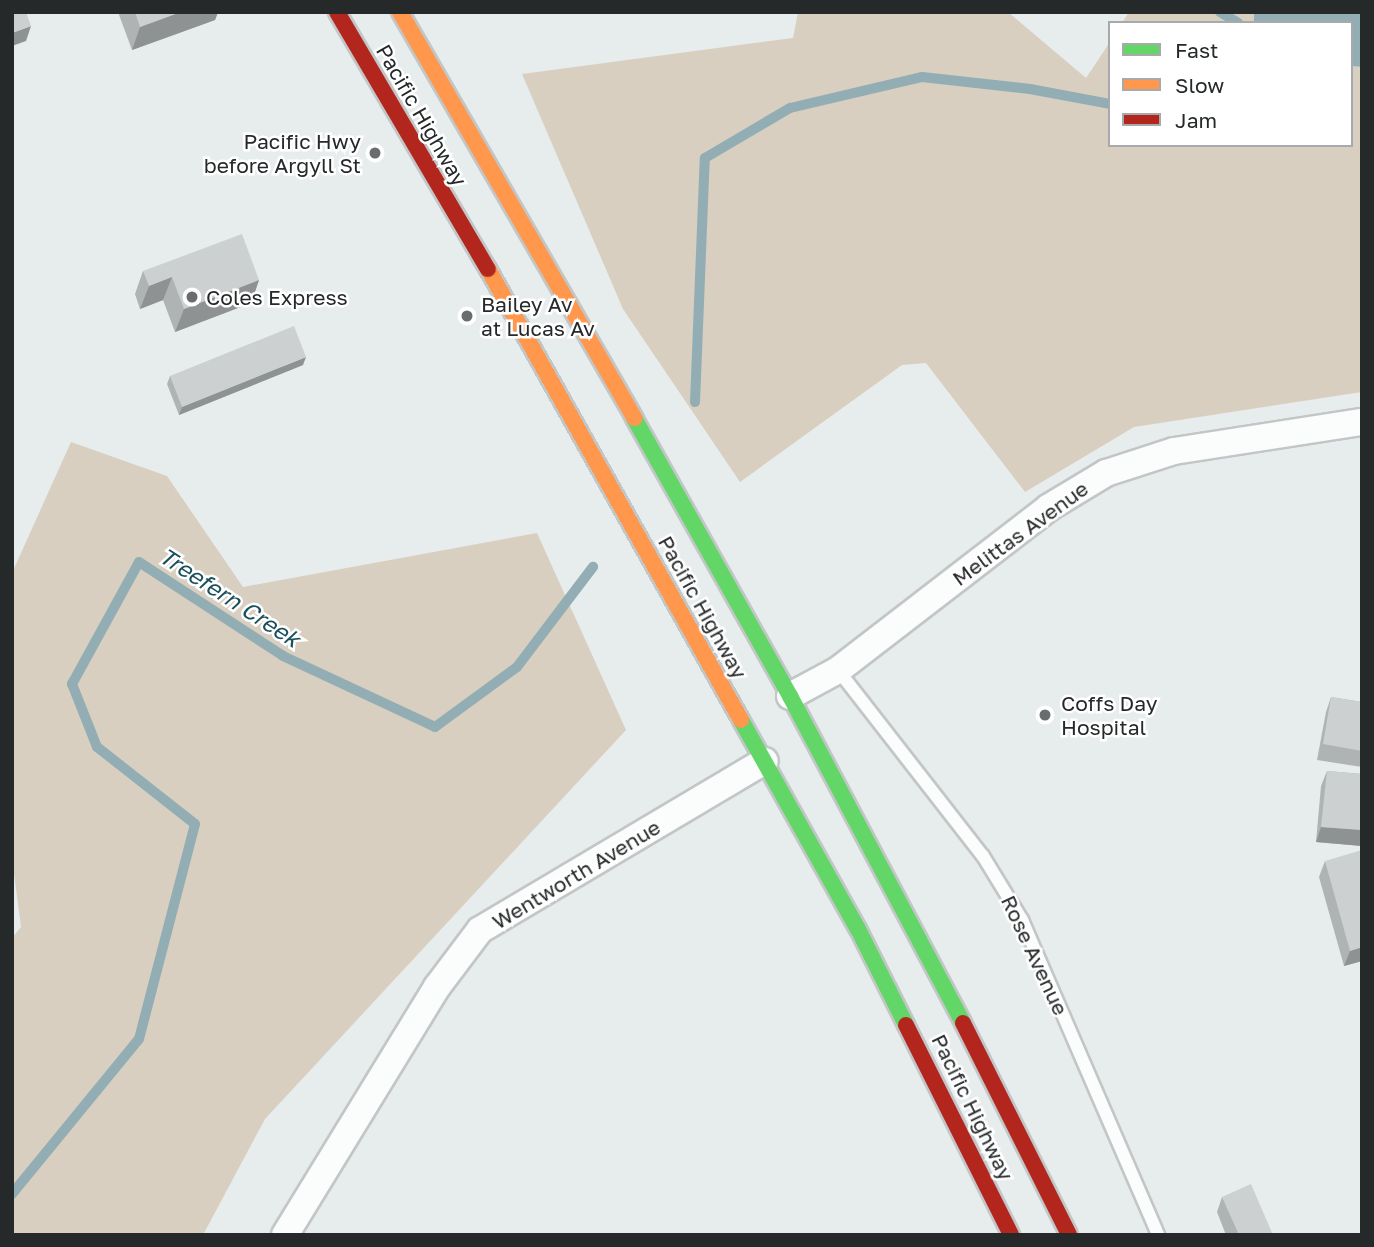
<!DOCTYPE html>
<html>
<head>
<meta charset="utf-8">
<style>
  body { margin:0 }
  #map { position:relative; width:1374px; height:1247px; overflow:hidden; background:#e7eced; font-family:"Golos Text",sans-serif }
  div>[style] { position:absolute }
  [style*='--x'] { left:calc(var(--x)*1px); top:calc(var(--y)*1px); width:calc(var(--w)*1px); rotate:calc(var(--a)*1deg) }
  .forest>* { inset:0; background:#d8cfc0 }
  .water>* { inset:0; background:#92aeb4 }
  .stream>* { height:10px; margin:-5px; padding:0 5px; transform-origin:5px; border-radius:5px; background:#92aeb4 }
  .roads { filter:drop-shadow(2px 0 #c3c6c7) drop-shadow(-2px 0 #c3c6c7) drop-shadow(0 2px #c3c6c7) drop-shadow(0 -2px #c3c6c7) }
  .lane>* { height:12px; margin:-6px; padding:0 6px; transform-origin:6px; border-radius:6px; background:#fbfcfc }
  .street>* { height:26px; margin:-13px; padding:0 13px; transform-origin:13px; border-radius:13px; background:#fbfcfc }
  .fast>* { height:16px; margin:-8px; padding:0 8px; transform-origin:8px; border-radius:8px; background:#63d668 }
  .slow>* { height:16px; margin:-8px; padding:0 8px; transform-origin:8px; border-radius:8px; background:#ff974d }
  .jam>* { height:16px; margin:-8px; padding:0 8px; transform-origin:8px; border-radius:8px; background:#b3261e }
  .wall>* { inset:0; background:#afb3b3 }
  .shaded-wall>* { inset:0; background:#8f9292 }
  .building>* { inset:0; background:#ccd0d0 }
  .dots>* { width:19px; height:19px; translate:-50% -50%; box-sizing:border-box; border:4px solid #fff; border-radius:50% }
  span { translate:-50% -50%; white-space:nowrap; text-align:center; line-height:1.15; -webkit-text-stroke:5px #fff; paint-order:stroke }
  .street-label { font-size:21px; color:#26292a }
  .poi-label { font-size:21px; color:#26292a }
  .right { translate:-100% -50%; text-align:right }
  .left { translate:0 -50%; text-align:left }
  .water-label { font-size:23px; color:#19505b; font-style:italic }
  .frame { position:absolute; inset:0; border:14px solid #26292a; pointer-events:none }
  .legend { position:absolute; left:1108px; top:21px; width:245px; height:126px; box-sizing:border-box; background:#fff; border:2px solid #a8a9aa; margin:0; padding:9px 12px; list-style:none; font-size:21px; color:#26292a }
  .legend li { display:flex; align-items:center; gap:14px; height:35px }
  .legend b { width:35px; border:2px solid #a8a9aa }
</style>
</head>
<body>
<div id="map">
  <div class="forest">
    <div style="clip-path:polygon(798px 12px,1008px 12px,1086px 78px,1110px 42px,1110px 145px,1351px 145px,1351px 66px,1362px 67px,1362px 392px,1134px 427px,1025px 492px,926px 363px,902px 365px,740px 482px,623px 309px,522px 74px,793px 38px)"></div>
    <div style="clip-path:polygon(1129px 12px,1260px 12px,1254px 13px,1254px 23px,1122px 23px)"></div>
    <div style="clip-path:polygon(71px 442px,167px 476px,243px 587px,537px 533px,626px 730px,265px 1119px,203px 1235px,12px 1235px,12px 938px,21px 927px,12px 858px,12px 573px)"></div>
  </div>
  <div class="water">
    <div style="clip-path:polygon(1362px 12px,1362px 67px,1351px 66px,1351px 23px,1254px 23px,1254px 13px,1260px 12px)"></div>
  </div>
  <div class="stream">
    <div style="--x:1220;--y:12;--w:21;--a:31"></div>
    <div style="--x:695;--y:402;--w:244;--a:-87.7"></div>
    <div style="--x:705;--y:158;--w:99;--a:-30.5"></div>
    <div style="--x:790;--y:108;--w:136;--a:-13.2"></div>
    <div style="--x:922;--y:77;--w:109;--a:6.3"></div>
    <div style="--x:1030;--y:89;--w:81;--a:10.6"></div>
    <div style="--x:12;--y:1194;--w:200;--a:-50.7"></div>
    <div style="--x:139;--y:1039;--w:222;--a:-75.4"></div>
    <div style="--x:195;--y:824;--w:125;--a:-141.8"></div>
    <div style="--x:97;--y:747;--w:68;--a:-111.6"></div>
    <div style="--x:72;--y:684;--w:139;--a:-61.2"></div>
    <div style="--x:139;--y:562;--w:172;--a:33.1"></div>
    <div style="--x:283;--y:656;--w:168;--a:25"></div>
    <div style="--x:435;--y:727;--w:102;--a:-36.2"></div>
    <div style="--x:517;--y:667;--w:126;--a:-52.8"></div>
  </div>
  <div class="roads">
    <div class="lane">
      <div style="--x:838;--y:670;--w:236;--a:52.1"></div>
      <div style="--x:983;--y:856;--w:75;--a:58.6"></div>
      <div style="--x:1022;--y:920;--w:343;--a:66.6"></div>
    </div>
    <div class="street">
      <div style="--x:790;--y:696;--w:55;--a:-28.4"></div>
      <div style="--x:838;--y:670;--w:265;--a:-37.6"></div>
      <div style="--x:1048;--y:508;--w:68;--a:-31.1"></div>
      <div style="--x:1106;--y:473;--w:71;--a:-17.9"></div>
      <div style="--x:1174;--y:451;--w:190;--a:-8.8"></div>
      <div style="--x:285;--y:1235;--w:291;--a:-58.5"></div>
      <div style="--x:437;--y:987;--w:71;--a:-53"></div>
      <div style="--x:480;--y:930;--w:331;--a:-30.7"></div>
    </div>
    <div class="fast">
      <div style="--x:634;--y:418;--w:319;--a:60.7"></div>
      <div style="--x:790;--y:696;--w:370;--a:62.1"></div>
      <div style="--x:741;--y:720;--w:240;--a:60.8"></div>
      <div style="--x:858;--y:929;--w:107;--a:63.4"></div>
    </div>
    <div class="slow">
      <div style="--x:400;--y:12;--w:469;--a:60"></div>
      <div style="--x:488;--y:269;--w:517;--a:60.71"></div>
    </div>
    <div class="jam">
      <div style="--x:337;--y:12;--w:298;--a:59.6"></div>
      <div style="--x:963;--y:1023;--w:237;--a:63.4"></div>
      <div style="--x:906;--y:1025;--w:235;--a:63.4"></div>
    </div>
  </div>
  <div class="wall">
    <div style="clip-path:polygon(118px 12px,218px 12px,215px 20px,132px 50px)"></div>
    <div style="clip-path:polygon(143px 271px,259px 280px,251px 303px,175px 332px,163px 300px,140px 309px,135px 294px)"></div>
    <div style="clip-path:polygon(303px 365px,179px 415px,167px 384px,170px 376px)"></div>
    <div style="clip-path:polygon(1331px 697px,1362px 702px,1362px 767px,1317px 760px,1326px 712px)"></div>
    <div style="clip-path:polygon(1327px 771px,1362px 774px,1362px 846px,1316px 842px,1321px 786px)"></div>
    <div style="clip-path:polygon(1325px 861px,1362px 961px,1344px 966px,1319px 877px)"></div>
    <div style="clip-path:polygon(1222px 1197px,1273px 1235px,1226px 1235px,1217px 1212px)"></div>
  </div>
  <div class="shaded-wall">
    <div style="clip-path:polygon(181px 12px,218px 12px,215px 20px,132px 50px,140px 27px)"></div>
    <div style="clip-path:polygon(31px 26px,26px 41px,12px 46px,12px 33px)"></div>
    <div style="clip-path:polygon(172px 277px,163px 300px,140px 309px,149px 286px)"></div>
    <div style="clip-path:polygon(259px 280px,251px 303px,175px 332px,184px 309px)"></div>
    <div style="clip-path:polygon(306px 357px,303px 365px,179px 415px,182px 407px)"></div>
    <div style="clip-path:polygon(1321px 827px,1362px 830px,1362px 846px,1316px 842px)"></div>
    <div style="clip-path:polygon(1362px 947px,1362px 961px,1344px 966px,1350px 951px)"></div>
  </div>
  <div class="building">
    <div style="clip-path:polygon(12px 12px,26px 12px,31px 26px,12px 33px)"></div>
    <div style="clip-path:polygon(135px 12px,181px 12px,140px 27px)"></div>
    <div style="clip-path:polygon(242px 234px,259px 280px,184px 309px,172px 277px,149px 286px,143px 271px)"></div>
    <div style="clip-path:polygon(294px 326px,306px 357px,182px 407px,170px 376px)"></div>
    <div style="clip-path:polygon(1331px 697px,1362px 702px,1362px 751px,1323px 744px)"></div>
    <div style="clip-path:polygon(1327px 771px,1362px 774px,1362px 830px,1321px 827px)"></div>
    <div style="clip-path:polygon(1362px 850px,1362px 947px,1350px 951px,1325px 861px)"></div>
    <div style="clip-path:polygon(1251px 1184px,1273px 1235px,1239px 1235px,1222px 1197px)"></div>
  </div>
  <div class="dots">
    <div style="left:375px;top:153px;background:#6a6d6e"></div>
    <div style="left:192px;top:297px;background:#6a6d6e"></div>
    <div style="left:467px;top:316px;background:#6a6d6e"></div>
    <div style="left:1045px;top:715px;background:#6a6d6e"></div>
  </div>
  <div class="street-label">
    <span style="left:422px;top:115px;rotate:60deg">Pacific Highway</span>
    <span style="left:1020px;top:533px;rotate:-36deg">Melittas Avenue</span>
    <span style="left:703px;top:607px;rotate:61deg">Pacific Highway</span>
    <span style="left:576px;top:874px;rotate:-31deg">Wentworth Avenue</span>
    <span style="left:1035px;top:955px;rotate:65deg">Rose Avenue</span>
    <span style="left:973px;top:1107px;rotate:64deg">Pacific Highway</span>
  </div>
  <div class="poi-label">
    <span class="right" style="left:361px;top:153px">Pacific Hwy<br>before Argyll St</span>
    <span class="left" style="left:206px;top:297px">Coles Express</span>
    <span class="left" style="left:481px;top:316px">Bailey Av<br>at Lucas Av</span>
    <span class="left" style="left:1061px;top:715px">Coffs Day<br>Hospital</span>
  </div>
  <div class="water-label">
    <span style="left:230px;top:597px;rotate:33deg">Treefern Creek</span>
  </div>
  <div class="frame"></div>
  <ul class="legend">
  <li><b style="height:9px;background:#63d668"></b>Fast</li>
  <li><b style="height:9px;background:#ff974d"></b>Slow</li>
  <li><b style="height:9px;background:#b3261e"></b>Jam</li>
  </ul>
</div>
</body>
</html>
